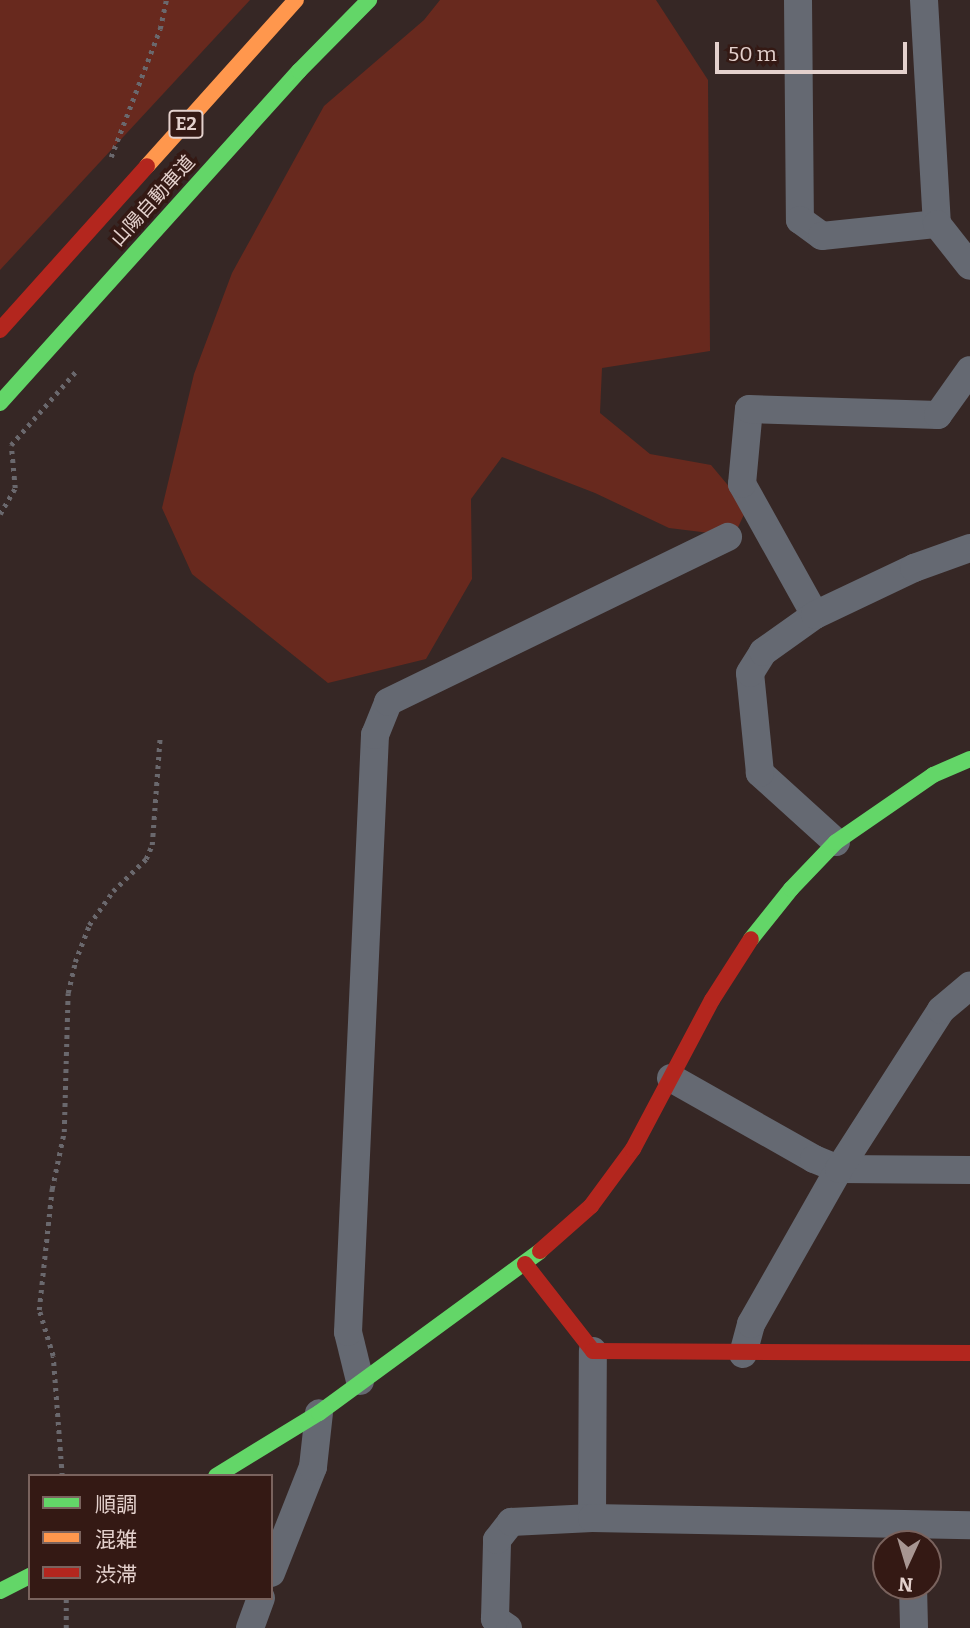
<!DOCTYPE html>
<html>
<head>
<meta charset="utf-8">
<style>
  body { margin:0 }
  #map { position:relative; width:970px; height:1628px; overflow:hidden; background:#362725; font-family:Bitter,"Noto Sans JP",serif }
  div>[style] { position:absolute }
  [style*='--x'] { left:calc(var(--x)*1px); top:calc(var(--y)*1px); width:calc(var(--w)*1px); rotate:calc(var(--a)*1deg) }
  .green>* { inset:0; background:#68291e }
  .path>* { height:4.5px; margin-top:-2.25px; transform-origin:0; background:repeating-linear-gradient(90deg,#6a686d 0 3.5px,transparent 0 8.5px) }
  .street>* { height:28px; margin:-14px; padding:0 14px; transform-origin:14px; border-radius:14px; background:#656972 }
  .fast>* { height:16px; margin:-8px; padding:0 8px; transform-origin:8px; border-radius:8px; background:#63d668 }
  .slow>* { height:16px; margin:-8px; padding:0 8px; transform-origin:8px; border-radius:8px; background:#ff974d }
  .jam>* { height:16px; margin:-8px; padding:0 8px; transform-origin:8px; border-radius:8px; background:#b3261e }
  span { translate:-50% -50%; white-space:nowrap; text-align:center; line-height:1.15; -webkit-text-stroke:7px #341914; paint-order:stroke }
  .shield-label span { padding:2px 5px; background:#341914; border:2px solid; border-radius:5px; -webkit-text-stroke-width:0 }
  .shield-label { font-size:18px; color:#e4d1cd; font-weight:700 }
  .street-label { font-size:19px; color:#e4d1cd }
  .legend { position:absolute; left:28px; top:1474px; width:245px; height:126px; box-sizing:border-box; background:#341914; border:2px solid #7a635e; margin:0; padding:9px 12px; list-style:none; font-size:21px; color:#e4d1cd }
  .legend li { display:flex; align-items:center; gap:14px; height:35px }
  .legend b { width:35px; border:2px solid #7a635e }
  .north { position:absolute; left:872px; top:1530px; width:70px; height:70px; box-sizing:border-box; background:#341914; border:2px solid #7a635e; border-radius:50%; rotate:184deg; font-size:19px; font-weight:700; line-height:28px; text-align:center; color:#e4d1cd }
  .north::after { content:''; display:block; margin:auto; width:24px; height:32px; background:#a79692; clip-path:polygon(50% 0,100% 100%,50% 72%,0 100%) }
  .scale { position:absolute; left:715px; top:42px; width:192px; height:32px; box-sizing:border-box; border:4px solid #e4d1cd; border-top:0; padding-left:9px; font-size:21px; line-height:24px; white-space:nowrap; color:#e4d1cd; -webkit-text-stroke:5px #341914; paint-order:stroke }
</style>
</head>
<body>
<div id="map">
  <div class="green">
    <div style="clip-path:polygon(0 0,250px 0,0 270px)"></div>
    <div style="clip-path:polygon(440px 0,656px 0,708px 80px,710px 351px,602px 368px,600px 413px,650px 454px,711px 465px,747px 508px,734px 536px,669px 528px,595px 493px,502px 457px,471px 499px,472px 579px,426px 659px,328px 683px,192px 574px,162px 508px,194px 374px,232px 273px,324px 106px,424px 20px)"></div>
  </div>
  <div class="path">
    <div style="--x:111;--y:157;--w:137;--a:-69.1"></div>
    <div style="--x:160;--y:29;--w:30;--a:-78"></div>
    <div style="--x:0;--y:514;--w:30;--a:-60"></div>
    <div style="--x:15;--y:488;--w:43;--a:-95.3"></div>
    <div style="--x:11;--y:445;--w:101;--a:-48.6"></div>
    <div style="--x:62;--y:1476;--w:120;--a:-94.3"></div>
    <div style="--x:53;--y:1356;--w:48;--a:-106.9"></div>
    <div style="--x:39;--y:1310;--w:122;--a:-83.9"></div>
    <div style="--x:52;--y:1189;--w:58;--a:-78.1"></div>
    <div style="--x:64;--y:1132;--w:139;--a:-88.4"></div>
    <div style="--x:68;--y:993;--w:32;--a:-77"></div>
    <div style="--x:75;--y:962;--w:40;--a:-69"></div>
    <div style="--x:89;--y:925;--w:42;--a:-54.8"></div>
    <div style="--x:113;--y:891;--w:46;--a:-44.1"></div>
    <div style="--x:146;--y:859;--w:15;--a:-67"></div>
    <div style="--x:152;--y:845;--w:109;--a:-85.8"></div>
    <div style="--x:66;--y:1628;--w:30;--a:-90"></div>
  </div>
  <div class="street">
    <div style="--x:798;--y:0;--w:220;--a:89.5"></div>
    <div style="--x:800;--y:220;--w:27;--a:36"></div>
    <div style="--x:822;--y:236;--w:116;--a:-6"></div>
    <div style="--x:924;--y:0;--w:224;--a:86.7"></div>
    <div style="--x:937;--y:224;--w:53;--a:51.8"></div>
    <div style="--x:815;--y:615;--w:150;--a:-119.1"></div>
    <div style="--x:742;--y:484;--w:75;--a:-84.7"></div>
    <div style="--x:749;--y:409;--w:189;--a:1.8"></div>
    <div style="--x:938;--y:415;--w:55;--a:-54.6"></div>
    <div style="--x:836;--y:842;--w:103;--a:-137.8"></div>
    <div style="--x:760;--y:773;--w:100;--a:-95.7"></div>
    <div style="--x:750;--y:673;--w:25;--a:-58"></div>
    <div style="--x:763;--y:652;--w:64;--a:-35.4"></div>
    <div style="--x:815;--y:615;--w:110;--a:-25.4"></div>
    <div style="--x:914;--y:568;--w:59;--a:-19.7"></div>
    <div style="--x:671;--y:1078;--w:164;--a:29.5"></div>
    <div style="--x:814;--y:1159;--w:27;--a:22"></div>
    <div style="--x:839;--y:1169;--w:131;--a:0.4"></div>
    <div style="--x:743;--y:1354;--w:31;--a:-75"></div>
    <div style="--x:751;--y:1324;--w:178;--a:-60.4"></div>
    <div style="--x:839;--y:1169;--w:189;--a:-57.3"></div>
    <div style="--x:941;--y:1010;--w:38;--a:-40"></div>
    <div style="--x:360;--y:1381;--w:50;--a:-103.8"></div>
    <div style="--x:348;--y:1332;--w:598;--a:-87.41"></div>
    <div style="--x:375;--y:735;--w:35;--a:-68"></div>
    <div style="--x:388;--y:702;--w:378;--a:-25.9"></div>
    <div style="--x:592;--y:1518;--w:167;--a:-89.7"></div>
    <div style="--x:271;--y:1573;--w:114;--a:-68.4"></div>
    <div style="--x:313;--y:1467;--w:54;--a:-83.7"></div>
    <div style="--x:913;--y:1586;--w:42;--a:88.6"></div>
    <div style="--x:250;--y:1628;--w:32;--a:-70"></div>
    <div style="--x:508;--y:1628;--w:16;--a:-145"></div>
    <div style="--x:495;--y:1619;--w:79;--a:-88.5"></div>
    <div style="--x:497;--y:1540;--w:23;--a:-52"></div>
    <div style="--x:511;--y:1522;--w:81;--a:-2.8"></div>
    <div style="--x:592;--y:1518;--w:378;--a:1.1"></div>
  </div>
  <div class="fast">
    <div style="--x:0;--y:403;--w:447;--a:-48"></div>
    <div style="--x:299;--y:71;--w:100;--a:-45.4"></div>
    <div style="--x:751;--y:939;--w:64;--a:-51.3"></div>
    <div style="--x:791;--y:889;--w:65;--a:-46.2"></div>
    <div style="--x:836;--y:842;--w:118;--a:-34.6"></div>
    <div style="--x:933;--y:775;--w:40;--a:-23.4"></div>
    <div style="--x:216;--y:1476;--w:121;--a:-31.5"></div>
    <div style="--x:319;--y:1413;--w:274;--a:-36.2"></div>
    <div style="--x:0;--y:1591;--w:34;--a:-27"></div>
  </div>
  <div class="slow">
    <div style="--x:147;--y:166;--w:223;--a:-48.1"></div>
  </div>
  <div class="jam">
    <div style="--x:0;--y:330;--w:220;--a:-48.1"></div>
    <div style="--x:540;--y:1251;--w:68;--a:-41.4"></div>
    <div style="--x:591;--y:1206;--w:71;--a:-53.6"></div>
    <div style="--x:633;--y:1149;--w:169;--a:-62.1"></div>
    <div style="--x:712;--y:1000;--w:72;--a:-57.4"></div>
    <div style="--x:525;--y:1264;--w:110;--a:52"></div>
    <div style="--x:593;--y:1351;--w:377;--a:0.3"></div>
  </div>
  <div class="shield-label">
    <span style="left:186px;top:124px">E2</span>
  </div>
  <div class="street-label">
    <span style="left:153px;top:201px;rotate:-48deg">山陽自動車道</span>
  </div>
  <ul class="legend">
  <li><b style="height:9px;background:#63d668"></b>順調</li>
  <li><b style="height:9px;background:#ff974d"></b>混雑</li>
  <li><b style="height:9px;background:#b3261e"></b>渋滞</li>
  </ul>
  <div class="north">N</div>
  <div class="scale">50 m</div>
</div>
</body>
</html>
